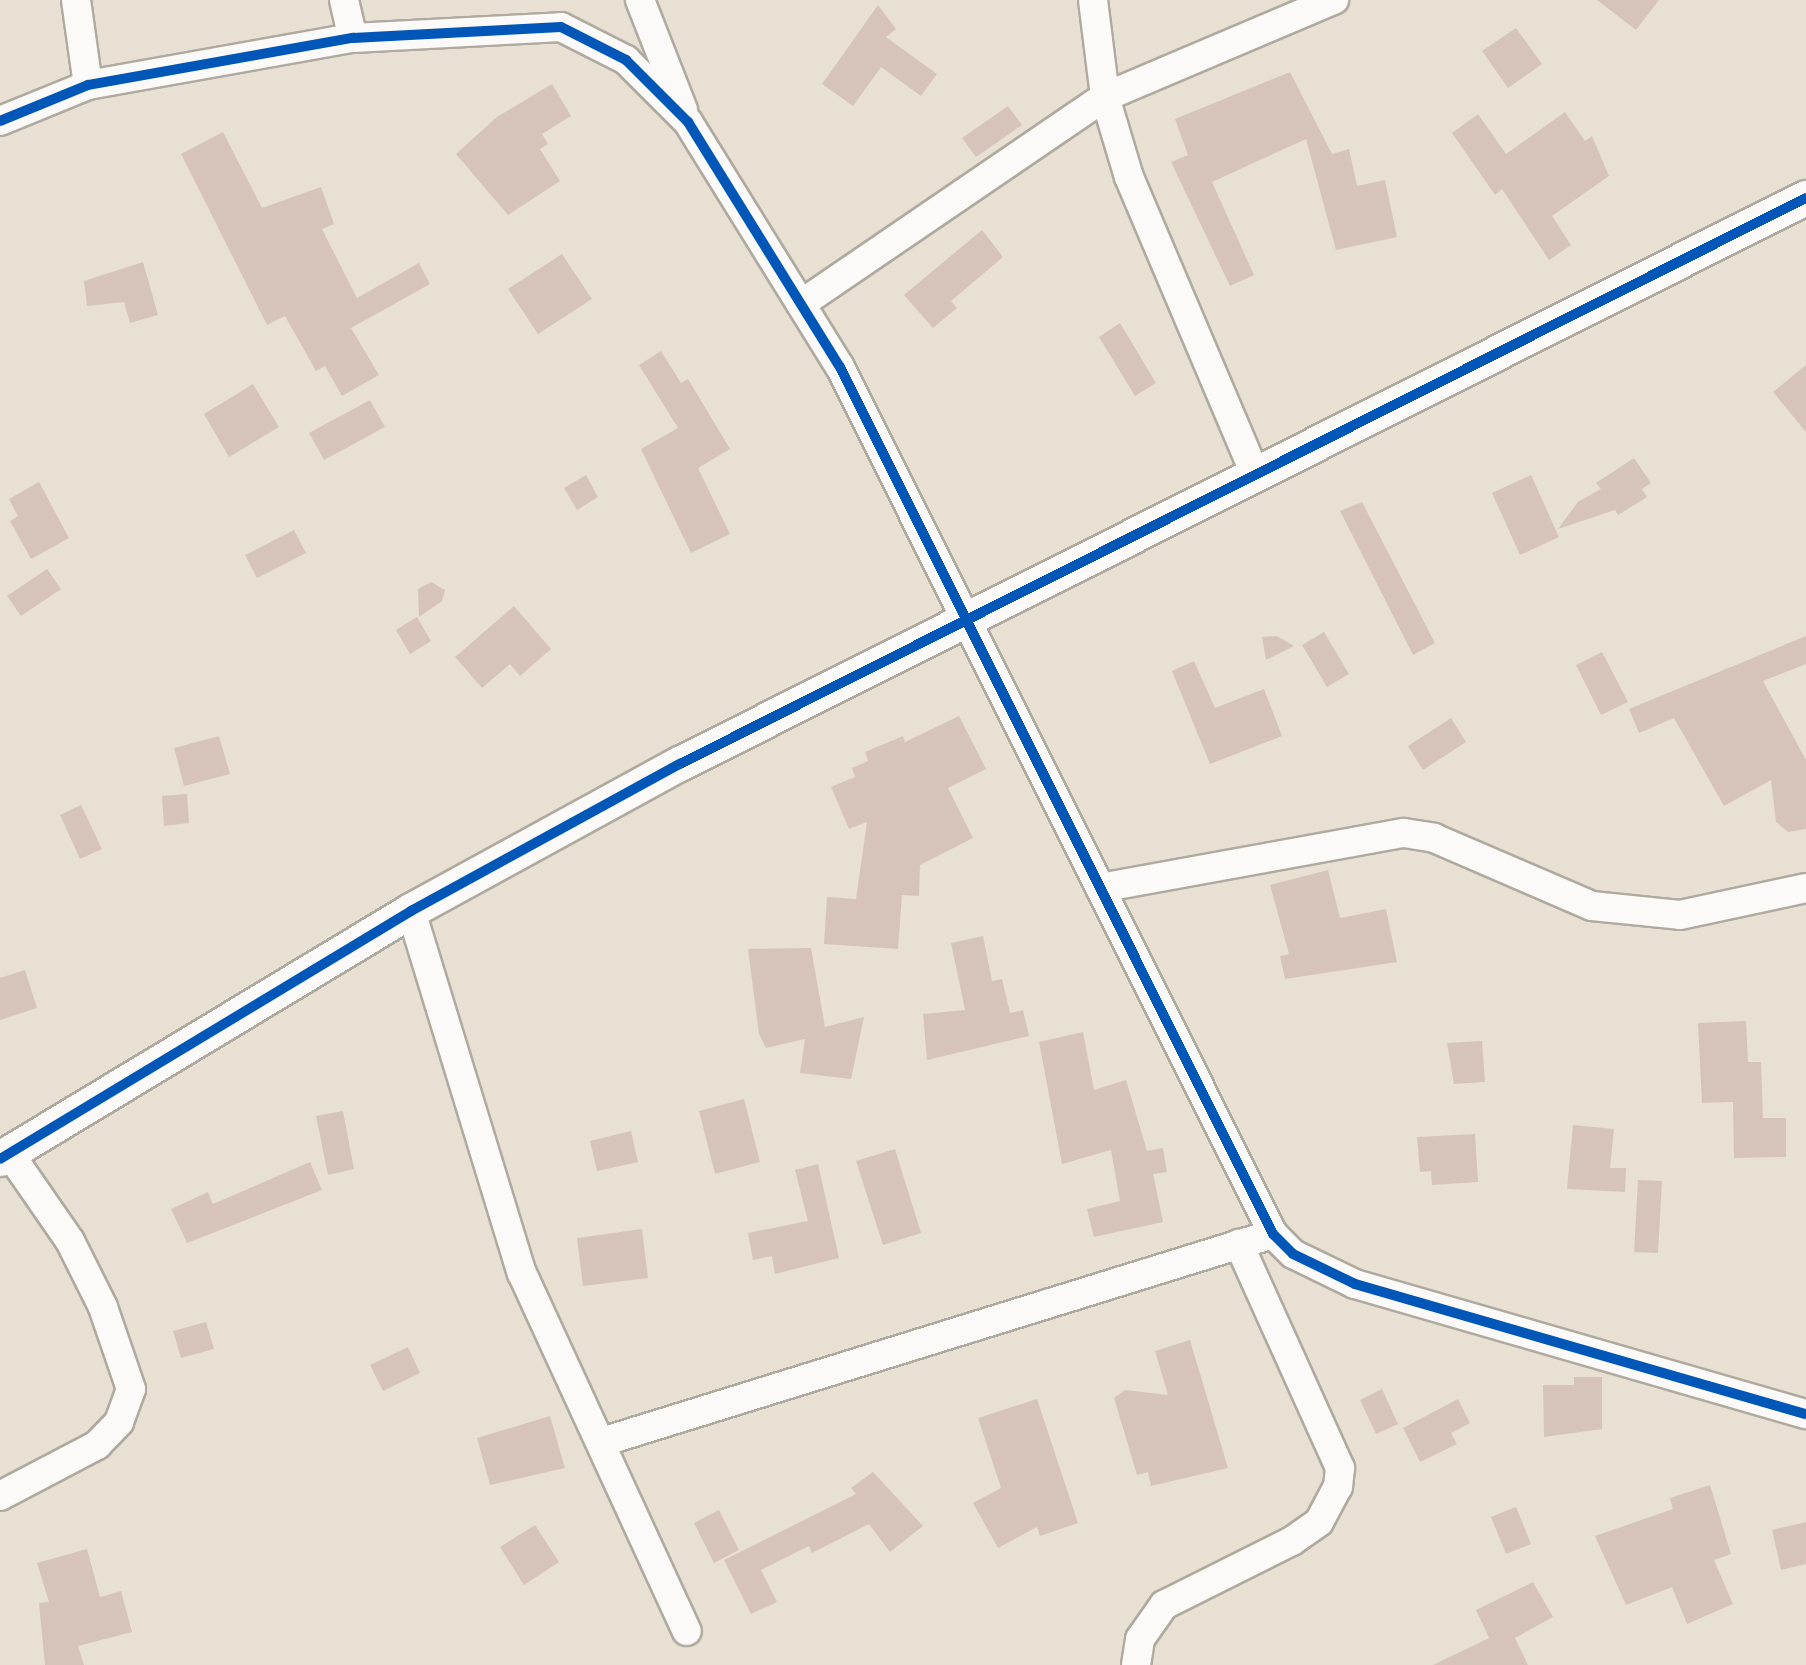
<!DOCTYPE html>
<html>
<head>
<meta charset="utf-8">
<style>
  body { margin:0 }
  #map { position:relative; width:1806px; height:1665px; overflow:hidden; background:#e8e0d2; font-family:Sriracha,sans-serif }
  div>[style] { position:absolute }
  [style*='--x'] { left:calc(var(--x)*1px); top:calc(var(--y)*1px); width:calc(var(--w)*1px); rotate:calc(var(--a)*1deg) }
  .building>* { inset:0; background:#d6c4ba }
  .roads { filter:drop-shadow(2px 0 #afaaa0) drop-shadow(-2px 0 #afaaa0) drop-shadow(0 2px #afaaa0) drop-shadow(0 -2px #afaaa0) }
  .minor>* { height:28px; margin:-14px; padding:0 14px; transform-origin:14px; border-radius:14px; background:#fcfaf8 }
  .tertiary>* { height:34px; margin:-17px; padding:0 17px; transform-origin:17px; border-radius:17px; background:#fcfaf8 }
  .cycleway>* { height:10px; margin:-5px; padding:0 5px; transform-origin:5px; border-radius:5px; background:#0057b8 }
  span { translate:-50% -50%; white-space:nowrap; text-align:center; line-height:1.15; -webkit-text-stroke:7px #f7f3e8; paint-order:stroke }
</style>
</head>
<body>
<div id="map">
  <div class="building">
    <div style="clip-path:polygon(1597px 0,1659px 0,1636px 30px)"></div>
    <div style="clip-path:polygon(878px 5px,896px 29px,886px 37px,937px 74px,921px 96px,881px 67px,853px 106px,822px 84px)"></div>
    <div style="clip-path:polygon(1516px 28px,1542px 64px,1508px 88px,1482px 51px)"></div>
    <div style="clip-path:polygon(1290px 72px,1332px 154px,1349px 149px,1357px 186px,1385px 180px,1397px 237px,1336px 250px,1306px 139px,1212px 182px,1254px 275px,1230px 286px,1171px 162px,1188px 155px,1175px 119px)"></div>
    <div style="clip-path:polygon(552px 84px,571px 116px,542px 134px,548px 144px,540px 149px,560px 181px,508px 215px,456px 154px,497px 117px)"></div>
    <div style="clip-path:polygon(1008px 106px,1022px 125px,976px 157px,962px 138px)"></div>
    <div style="clip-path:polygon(1565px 112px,1585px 141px,1592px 136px,1609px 176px,1552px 216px,1571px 245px,1549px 260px,1502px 189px,1495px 195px,1452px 133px,1478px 114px,1506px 154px)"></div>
    <div style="clip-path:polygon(223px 132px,262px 208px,321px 187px,334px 224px,322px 229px,357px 298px,419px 263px,430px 284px,351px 328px,379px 375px,342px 396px,325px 366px,316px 371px,285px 316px,267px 325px,181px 154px)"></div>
    <div style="clip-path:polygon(982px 230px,1003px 257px,951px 301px,957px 308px,933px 328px,904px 295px)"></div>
    <div style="clip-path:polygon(562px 254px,592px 299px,538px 334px,508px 289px)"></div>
    <div style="clip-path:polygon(143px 262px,158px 315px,130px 323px,124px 302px,87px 306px,84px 281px)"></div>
    <div style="clip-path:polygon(1120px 323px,1156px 383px,1135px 396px,1099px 337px)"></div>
    <div style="clip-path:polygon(661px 351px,681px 383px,688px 379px,730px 449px,698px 468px,730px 534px,691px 553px,641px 449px,678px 428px,639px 365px)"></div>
    <div style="clip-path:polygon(1806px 365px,1806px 432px,1773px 392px)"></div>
    <div style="clip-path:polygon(253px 384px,279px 427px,229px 457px,204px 414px)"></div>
    <div style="clip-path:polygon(370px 400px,385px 427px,324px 460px,309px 433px)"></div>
    <div style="clip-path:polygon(1634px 458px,1651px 483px,1642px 489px,1647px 497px,1618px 515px,1615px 510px,1558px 529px,1578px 502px,1601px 489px,1596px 483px)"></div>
    <div style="clip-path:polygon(586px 475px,598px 497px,577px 510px,564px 488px)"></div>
    <div style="clip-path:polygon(1531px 475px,1559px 537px,1520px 555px,1492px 493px)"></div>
    <div style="clip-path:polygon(39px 482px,69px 538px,31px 559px,10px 521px,18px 516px,9px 499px)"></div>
    <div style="clip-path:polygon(1362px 502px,1435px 643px,1413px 655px,1340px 511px)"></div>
    <div style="clip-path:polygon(294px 530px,306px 553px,257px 578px,245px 555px)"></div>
    <div style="clip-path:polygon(47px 569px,61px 589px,21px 616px,7px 596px)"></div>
    <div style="clip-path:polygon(431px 582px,445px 590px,442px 601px,419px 617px,418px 589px)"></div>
    <div style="clip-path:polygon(514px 606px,551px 649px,520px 676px,510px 664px,482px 688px,455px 657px)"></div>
    <div style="clip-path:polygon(417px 617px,431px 641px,410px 654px,396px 630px)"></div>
    <div style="clip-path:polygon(1324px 632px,1349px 674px,1327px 687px,1302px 645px)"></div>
    <div style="clip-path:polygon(1277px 636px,1294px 646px,1266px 660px,1262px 637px)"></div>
    <div style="clip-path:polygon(1806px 636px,1806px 664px,1763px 681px,1806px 760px,1806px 829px,1788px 832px,1776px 822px,1771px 780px,1724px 806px,1674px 718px,1639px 733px,1629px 709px)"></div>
    <div style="clip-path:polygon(1602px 652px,1628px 702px,1601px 715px,1576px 665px)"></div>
    <div style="clip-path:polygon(1194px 661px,1215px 708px,1264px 689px,1282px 736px,1210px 764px,1172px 671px)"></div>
    <div style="clip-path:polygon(959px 716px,986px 769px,948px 788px,973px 838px,920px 865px,919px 896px,902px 895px,898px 949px,824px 944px,827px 897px,856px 899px,867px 822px,849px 829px,831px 787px,855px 777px,852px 768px,868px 761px,865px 752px,903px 736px,905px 742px)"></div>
    <div style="clip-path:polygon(1451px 718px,1466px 742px,1423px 770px,1408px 746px)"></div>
    <div style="clip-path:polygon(219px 736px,230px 774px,184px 786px,174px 748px)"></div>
    <div style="clip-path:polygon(187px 794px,189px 823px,164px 826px,162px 796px)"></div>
    <div style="clip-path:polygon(81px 805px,102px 849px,80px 859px,60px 815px)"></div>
    <div style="clip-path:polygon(1328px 870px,1340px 918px,1386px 909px,1397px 962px,1285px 979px,1280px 956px,1289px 954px,1270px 885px)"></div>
    <div style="clip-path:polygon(983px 936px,992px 981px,1002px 979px,1010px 1013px,1023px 1010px,1029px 1036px,927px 1060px,923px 1014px,965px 1010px,951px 943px)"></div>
    <div style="clip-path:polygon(811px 948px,825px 1027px,864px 1017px,851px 1079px,800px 1073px,805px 1039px,766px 1048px,759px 1034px,748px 949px)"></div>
    <div style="clip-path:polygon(25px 970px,37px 1008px,0 1020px,0 978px)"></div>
    <div style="clip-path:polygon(1746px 1021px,1748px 1062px,1761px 1062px,1763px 1118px,1786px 1118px,1786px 1157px,1734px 1158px,1733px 1102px,1702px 1103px,1698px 1023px)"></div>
    <div style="clip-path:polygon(1083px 1032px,1094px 1090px,1126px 1080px,1147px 1151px,1163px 1148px,1167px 1172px,1153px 1174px,1163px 1222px,1094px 1237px,1087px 1209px,1120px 1201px,1111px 1150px,1062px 1164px,1039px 1042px)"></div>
    <div style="clip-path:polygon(1482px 1041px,1485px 1082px,1454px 1084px,1447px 1043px)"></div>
    <div style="clip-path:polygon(744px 1099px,760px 1162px,715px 1174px,699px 1111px)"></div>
    <div style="clip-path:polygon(343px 1111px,354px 1169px,328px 1175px,316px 1116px)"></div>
    <div style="clip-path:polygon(1573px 1125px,1614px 1129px,1610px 1168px,1626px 1168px,1625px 1192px,1567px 1189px)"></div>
    <div style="clip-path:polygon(631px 1131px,638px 1162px,597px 1171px,590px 1141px)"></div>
    <div style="clip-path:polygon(1475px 1134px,1478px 1182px,1432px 1185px,1431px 1171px,1420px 1172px,1417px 1137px)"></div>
    <div style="clip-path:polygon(895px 1149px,921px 1233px,883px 1245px,856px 1161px)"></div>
    <div style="clip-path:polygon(310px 1162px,322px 1190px,187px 1243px,171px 1209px,208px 1192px,213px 1204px)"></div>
    <div style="clip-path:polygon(818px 1164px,839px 1258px,775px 1274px,772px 1256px,753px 1260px,748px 1233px,808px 1221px,795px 1170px)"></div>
    <div style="clip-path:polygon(1638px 1180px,1662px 1181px,1658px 1253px,1634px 1252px)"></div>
    <div style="clip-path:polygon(642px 1229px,648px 1278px,583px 1286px,577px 1238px)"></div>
    <div style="clip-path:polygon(206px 1322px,214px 1349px,181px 1358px,173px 1331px)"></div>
    <div style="clip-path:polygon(1190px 1340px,1228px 1468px,1151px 1486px,1148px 1472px,1137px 1475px,1114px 1398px,1125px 1390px,1168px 1395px,1155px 1351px)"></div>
    <div style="clip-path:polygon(408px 1347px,420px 1373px,383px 1391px,370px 1365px)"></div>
    <div style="clip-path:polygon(1574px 1377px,1602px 1377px,1602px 1429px,1544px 1437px,1543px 1385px,1574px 1385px)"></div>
    <div style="clip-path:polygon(1382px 1389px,1398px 1424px,1376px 1434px,1360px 1400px)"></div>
    <div style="clip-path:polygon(1037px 1399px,1078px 1523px,1040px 1536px,1037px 1527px,998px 1548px,973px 1503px,1001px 1488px,978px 1418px)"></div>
    <div style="clip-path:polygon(1458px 1399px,1470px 1423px,1451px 1433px,1457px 1444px,1420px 1462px,1403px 1428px)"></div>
    <div style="clip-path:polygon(550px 1416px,565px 1468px,490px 1485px,477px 1438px)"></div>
    <div style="clip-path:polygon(873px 1472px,923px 1526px,890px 1552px,869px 1524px,812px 1553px,809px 1546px,761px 1570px,777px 1602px,751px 1614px,724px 1560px,856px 1494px,851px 1488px)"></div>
    <div style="clip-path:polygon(1710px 1485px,1731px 1554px,1714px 1560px,1733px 1604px,1687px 1624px,1672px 1587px,1626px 1605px,1595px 1536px,1673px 1509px,1670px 1498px)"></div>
    <div style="clip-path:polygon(1516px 1507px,1531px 1544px,1506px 1554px,1491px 1517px)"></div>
    <div style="clip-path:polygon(719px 1510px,739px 1550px,714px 1563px,694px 1523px)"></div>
    <div style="clip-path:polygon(1806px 1522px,1806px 1564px,1781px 1570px,1772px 1530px)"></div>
    <div style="clip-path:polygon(535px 1525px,559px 1562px,524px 1585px,500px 1547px)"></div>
    <div style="clip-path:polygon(87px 1549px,100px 1597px,121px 1591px,132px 1632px,78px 1646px,84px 1665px,45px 1665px,39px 1603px,49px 1602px,37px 1563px)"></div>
    <div style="clip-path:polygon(1533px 1582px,1553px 1617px,1515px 1638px,1528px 1665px,1433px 1665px,1489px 1638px,1476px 1610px)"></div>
  </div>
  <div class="roads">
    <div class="minor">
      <div style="--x:76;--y:0;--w:86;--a:82"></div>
      <div style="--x:344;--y:0;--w:39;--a:77"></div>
      <div style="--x:640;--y:0;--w:118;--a:68.6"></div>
      <div style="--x:1093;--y:0;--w:98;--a:82.9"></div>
      <div style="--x:1105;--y:97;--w:84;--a:73.3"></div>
      <div style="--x:1129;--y:177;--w:325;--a:67"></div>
      <div style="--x:0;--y:121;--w:95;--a:-22.2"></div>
      <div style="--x:88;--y:85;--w:269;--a:-10.1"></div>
      <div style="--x:353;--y:38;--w:208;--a:-3"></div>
      <div style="--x:561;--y:27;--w:73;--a:26.9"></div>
      <div style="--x:626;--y:60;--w:88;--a:45"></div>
      <div style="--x:688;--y:122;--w:288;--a:58.2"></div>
      <div style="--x:840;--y:367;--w:969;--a:63.46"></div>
      <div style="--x:1273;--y:1234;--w:28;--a:45"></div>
      <div style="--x:1293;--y:1254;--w:69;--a:25.8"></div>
      <div style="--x:1355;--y:1284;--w:469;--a:16.1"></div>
      <div style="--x:801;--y:304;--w:368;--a:-34.3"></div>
      <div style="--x:1105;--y:97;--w:249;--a:-23"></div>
      <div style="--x:1100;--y:888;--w:309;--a:-10.3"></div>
      <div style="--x:1404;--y:833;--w:30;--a:9"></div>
      <div style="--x:1434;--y:838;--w:172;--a:23.3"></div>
      <div style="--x:1592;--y:906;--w:88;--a:5.8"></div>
      <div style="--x:1680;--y:915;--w:129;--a:-12.1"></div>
      <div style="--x:411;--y:911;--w:379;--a:73"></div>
      <div style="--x:522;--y:1273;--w:394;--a:65.3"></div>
      <div style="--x:605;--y:1441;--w:699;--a:-17.22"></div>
      <div style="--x:0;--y:1496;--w:110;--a:-27.7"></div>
      <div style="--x:97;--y:1445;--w:32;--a:-46"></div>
      <div style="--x:119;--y:1422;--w:35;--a:-70"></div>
      <div style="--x:131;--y:1389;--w:87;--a:-108.9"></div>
      <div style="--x:103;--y:1307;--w:74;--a:-116.6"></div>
      <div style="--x:70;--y:1241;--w:107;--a:-124.7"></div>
      <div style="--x:1136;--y:1665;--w:26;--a:-81"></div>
      <div style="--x:1140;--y:1639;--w:42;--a:-54.8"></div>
      <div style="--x:1164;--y:1605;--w:143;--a:-26.6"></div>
      <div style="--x:1292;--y:1541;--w:33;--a:-35"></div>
      <div style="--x:1319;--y:1522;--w:40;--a:-62"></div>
      <div style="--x:1338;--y:1487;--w:19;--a:-84"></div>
      <div style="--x:1340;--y:1468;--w:246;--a:-114.3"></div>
    </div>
    <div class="tertiary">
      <div style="--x:0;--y:1159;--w:480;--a:-31.1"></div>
      <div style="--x:411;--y:911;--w:307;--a:-28.7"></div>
      <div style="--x:680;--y:764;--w:1260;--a:-26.69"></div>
    </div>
  </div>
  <div class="cycleway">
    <div style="--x:0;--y:121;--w:95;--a:-22.2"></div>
    <div style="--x:88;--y:85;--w:269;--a:-10.1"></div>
    <div style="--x:353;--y:38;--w:208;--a:-3"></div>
    <div style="--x:561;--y:27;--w:73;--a:26.9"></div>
    <div style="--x:626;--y:60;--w:88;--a:45"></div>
    <div style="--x:688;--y:122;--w:288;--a:58.2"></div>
    <div style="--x:840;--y:367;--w:969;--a:63.46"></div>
    <div style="--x:1273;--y:1234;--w:28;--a:45"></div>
    <div style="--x:1293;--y:1254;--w:69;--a:25.8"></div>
    <div style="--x:1355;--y:1284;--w:469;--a:16.1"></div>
    <div style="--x:0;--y:1159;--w:480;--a:-31.1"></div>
    <div style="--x:411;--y:911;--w:307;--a:-28.7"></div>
    <div style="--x:680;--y:764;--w:1260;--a:-26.69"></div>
  </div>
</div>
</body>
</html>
